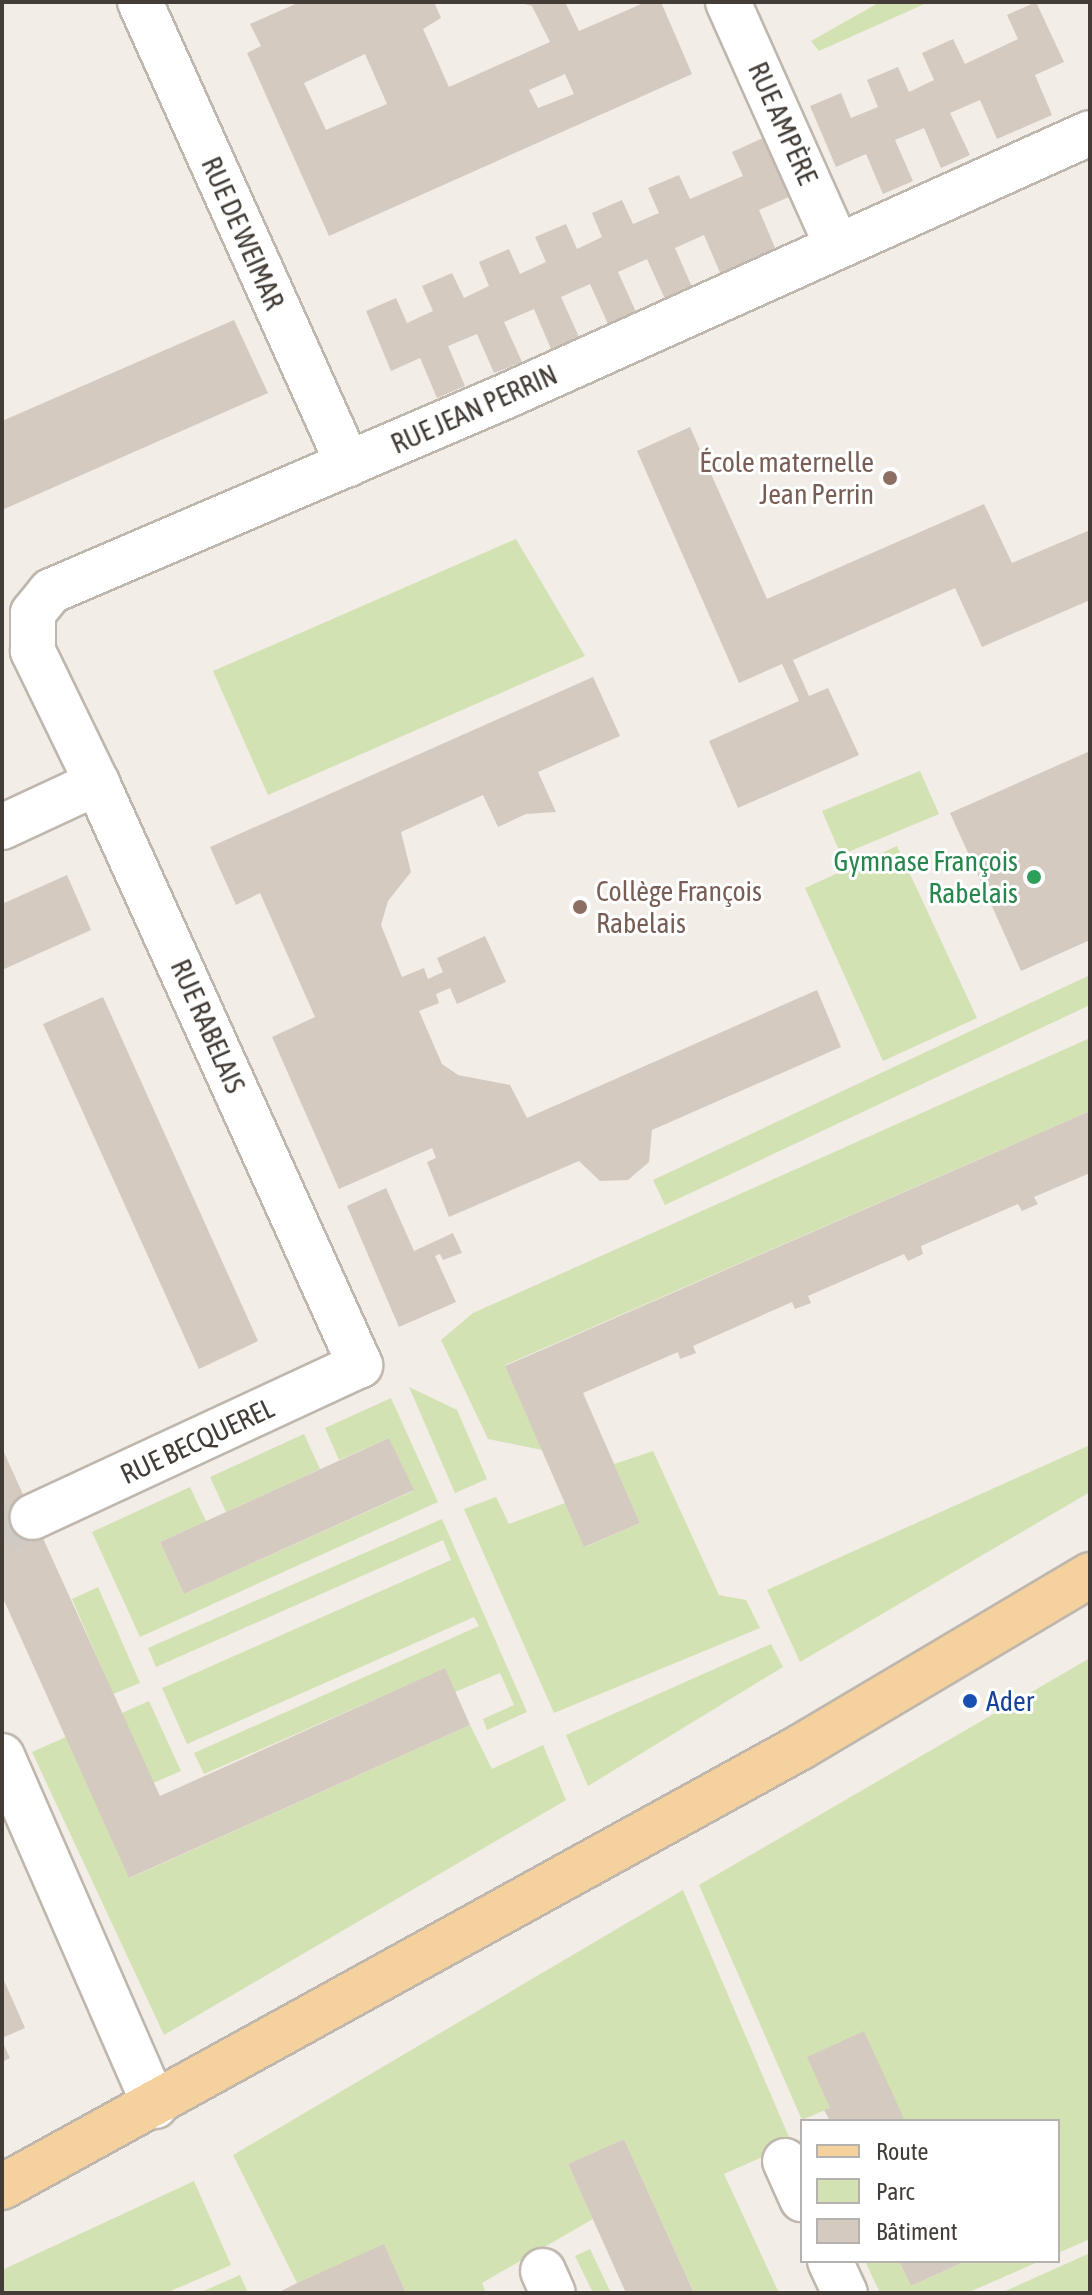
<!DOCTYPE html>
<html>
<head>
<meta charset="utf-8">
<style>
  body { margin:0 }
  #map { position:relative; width:1092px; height:2295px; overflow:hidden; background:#f2ede7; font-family:"Asap Condensed",sans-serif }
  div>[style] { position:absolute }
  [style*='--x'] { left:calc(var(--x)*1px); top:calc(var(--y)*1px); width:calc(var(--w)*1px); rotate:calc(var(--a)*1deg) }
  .green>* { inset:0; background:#d3e2b3 }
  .building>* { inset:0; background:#d5cac0 }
  .minor-tunnel>* { height:44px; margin-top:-22px; transform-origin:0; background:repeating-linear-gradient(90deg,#cfcac4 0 44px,transparent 0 66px) }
  .roads { filter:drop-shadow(2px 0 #bfb7ad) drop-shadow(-2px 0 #bfb7ad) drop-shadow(0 2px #bfb7ad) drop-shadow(0 -2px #bfb7ad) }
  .minor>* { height:44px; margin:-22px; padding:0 22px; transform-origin:22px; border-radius:22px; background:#fff }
  .major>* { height:44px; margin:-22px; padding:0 22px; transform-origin:22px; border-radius:22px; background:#f4d19d }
  .dots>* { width:22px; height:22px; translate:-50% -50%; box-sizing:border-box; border:4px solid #fff; border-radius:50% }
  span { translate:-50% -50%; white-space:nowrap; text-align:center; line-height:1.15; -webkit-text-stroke:6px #fff; paint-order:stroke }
  .street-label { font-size:28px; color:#443d37 }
  .education-label { font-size:28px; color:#785e54 }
  .right { translate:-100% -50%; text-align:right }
  .left { translate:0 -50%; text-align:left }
  .leisure-label { font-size:28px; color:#27864d }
  .transit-label { font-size:28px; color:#164399 }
  .frame { position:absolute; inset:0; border:4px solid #443d37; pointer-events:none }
  .legend { position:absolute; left:800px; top:2119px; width:260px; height:144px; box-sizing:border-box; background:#fff; border:2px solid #b4b1af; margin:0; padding:10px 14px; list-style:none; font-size:24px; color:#443d37 }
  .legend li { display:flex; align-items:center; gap:16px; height:40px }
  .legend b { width:40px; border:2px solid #b4b1af }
</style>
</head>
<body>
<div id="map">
  <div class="green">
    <div style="clip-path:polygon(880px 2px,929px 2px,819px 51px,811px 41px)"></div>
    <div style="clip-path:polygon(516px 539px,585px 656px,268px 795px,213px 671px)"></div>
    <div style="clip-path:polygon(920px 771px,939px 814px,841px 855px,822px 811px)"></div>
    <div style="clip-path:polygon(897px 846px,977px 1018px,883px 1061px,805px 888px)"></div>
    <div style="clip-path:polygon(1090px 975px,1090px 1005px,665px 1205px,653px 1180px)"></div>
    <div style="clip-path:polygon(1090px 1038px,1090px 1111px,505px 1365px,542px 1450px,488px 1439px,441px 1340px,473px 1313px)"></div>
    <div style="clip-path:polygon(409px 1387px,457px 1410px,487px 1479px,455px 1493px)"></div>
    <div style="clip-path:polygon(391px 1398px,438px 1502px,140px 1637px,92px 1532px,190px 1487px,206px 1521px,160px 1542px,184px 1594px,413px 1491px,389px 1438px,339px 1460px,325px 1428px)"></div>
    <div style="clip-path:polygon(304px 1434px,320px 1469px,226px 1512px,210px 1477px)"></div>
    <div style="clip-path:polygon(1090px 1445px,1090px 1492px,800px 1662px,767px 1590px)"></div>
    <div style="clip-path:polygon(653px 1451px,719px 1595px,746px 1600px,760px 1628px,554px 1713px,464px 1509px,496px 1497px,509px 1524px,565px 1503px,585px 1547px,640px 1523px,614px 1464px)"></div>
    <div style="clip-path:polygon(442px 1519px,527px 1712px,487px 1730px,483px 1719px,514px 1705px,500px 1673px,455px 1692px,444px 1669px,204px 1774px,194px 1753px,479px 1626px,474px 1617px,187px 1744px,162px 1688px,451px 1560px,443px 1540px,156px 1667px,148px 1648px)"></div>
    <div style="clip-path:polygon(98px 1587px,140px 1683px,113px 1694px,72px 1599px)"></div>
    <div style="clip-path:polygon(771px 1644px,783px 1667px,588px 1786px,566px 1735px)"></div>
    <div style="clip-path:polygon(1090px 1658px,1090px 2239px,1058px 2253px,1058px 2121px,905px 2121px,830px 2108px,802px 2120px,699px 1885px)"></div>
    <div style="clip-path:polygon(149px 1701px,181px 1771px,153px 1783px,122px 1713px)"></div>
    <div style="clip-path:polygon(470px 1725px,492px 1769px,543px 1745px,566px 1800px,164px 2035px,32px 1752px,66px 1737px,130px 1878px)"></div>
    <div style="clip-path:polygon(683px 1890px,792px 2144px,724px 2174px,779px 2293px,694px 2293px,624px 2139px,568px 2164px,593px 2219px,482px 2283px,486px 2293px,406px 2293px,384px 2245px,297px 2283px,233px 2155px)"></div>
    <div style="clip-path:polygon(194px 2181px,231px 2265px,166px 2293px,2px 2293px,2px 2270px)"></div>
    <div style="clip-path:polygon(590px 2249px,611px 2293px,593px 2293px,575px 2256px)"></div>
    <div style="clip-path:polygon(1090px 2253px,1090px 2293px,1001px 2293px)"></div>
    <div style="clip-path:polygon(865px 2261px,899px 2261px,911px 2286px,966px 2261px,1040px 2261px,967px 2293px,880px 2293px)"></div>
    <div style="clip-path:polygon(240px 2275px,248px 2293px,199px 2293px)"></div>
  </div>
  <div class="building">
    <div style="clip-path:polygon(evenodd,300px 2px,434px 2px,441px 18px,423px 29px,449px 87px,550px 42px,532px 6px,517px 2px,565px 2px,579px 31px,646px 2px,661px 2px,692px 74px,329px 236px,247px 53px,261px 46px,250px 24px,300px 2px,365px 54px,387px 104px,326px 130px,304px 83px,365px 54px,300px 2px,565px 74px,574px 94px,538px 108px,529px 90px,565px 74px)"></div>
    <div style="clip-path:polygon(1036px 2px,1064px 62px,1035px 75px,1052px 115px,997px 139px,980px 100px,950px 113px,970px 155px,941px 168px,924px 128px,895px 140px,913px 181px,883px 194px,866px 154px,836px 167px,810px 106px,841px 93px,851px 118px,878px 107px,867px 80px,898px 67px,909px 92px,934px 80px,922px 53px,953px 39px,965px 64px,1018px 39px,1007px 15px)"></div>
    <div style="clip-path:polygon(763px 138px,789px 197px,759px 210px,776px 250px,721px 275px,704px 235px,675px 248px,692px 287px,665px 299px,647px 259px,618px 272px,636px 312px,608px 324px,590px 284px,561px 297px,579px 337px,551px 349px,534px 309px,504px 322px,522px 362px,494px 373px,477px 334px,448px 346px,465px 386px,437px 398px,420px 358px,391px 371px,366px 311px,396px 298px,407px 323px,433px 311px,422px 286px,452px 273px,464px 298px,489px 286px,479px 262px,509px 249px,520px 274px,546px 262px,535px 237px,566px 224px,577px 249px,602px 237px,592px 213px,622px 200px,633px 224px,659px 213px,648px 188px,679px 175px,690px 199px,743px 176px,732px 152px)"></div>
    <div style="clip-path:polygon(234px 320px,268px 393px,2px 510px,2px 421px)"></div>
    <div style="clip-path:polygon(690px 427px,767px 599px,984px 504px,1012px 563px,1090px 530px,1090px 600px,982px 647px,955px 588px,793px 660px,809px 696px,828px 688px,859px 755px,738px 808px,709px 741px,799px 701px,782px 664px,739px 683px,637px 451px)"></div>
    <div style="clip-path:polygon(593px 677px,620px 736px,538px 772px,556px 812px,526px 814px,498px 827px,483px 795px,401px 832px,411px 872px,388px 901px,381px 925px,402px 977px,424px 968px,428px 979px,443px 972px,437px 958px,485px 936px,506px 982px,457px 1004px,450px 988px,436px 994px,439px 1003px,419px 1011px,442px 1064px,458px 1075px,510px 1085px,527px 1118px,817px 990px,841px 1047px,652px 1130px,649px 1162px,628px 1180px,600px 1181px,579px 1161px,449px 1217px,427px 1162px,436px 1158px,432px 1148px,339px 1189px,272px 1037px,315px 1017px,260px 893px,236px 905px,210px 847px)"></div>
    <div style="clip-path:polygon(1090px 751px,1090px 940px,1021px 971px,950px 813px)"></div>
    <div style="clip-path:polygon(67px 875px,91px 930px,2px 970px,2px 904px)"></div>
    <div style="clip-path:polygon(103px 997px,258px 1341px,199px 1369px,43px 1024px)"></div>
    <div style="clip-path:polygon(1090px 1111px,1090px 1173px,1034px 1197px,1038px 1204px,1022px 1211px,1018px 1204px,921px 1246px,923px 1254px,908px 1261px,904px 1254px,808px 1296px,811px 1303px,795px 1309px,792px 1302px,693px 1346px,696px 1353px,680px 1359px,678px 1352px,583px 1393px,640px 1523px,584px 1547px,505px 1366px)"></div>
    <div style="clip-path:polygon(386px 1188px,414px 1251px,453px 1233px,462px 1253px,443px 1260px,440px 1254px,435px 1256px,456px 1302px,399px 1327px,347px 1206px)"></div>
    <div style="clip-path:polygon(389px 1438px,414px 1490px,184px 1594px,160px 1542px)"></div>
    <div style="clip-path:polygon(2px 1448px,160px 1796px,445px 1668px,470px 1725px,129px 1878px,2px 1596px)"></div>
    <div style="clip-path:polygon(2px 1976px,25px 2028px,2px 2038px)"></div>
    <div style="clip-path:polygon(864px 2031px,905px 2121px,830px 2121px,824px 2110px,830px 2108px,807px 2057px)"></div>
    <div style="clip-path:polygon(2px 2041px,10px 2058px,2px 2062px)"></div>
    <div style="clip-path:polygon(624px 2139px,694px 2293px,626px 2293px,568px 2164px)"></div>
    <div style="clip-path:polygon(384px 2244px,406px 2293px,277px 2293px,297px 2283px)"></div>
    <div style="clip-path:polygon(899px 2261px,966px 2261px,911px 2286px)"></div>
  </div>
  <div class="minor-tunnel">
    <div style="--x:2;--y:1531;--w:34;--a:-24"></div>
  </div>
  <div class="roads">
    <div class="minor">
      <div style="--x:140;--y:2;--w:507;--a:65.76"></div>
      <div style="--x:728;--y:2;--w:265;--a:65.9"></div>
      <div style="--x:97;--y:783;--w:147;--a:-115.9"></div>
      <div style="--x:33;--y:651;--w:38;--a:-90"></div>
      <div style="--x:33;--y:613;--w:28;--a:-51"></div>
      <div style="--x:51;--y:591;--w:495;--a:-23.2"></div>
      <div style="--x:506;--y:396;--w:640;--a:-24.24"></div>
      <div style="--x:2;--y:827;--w:105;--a:-24.9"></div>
      <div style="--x:97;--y:783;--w:639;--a:65.68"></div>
      <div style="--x:360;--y:1365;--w:361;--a:155.1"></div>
      <div style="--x:2;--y:1756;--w:382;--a:66.4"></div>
      <div style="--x:785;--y:2161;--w:42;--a:65.9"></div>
      <div style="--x:830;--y:2261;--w:35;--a:65"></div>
      <div style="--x:543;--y:2271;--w:24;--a:66"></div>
    </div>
    <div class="major">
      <div style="--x:2;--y:2187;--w:910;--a:-28.85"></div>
      <div style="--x:799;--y:1748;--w:339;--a:-30.7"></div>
    </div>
  </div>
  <div class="dots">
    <div style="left:890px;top:478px;background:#8d6e63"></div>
    <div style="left:1034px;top:877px;background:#2e9e5b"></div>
    <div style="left:580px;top:907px;background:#8d6e63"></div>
    <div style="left:970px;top:1701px;background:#1a4fb4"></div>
  </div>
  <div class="street-label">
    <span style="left:783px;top:123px;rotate:66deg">RUE AMPÈRE</span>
    <span style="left:243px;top:233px;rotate:66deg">RUE DE WEIMAR</span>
    <span style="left:474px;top:409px;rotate:-24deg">RUE JEAN PERRIN</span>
    <span style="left:208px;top:1026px;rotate:66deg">RUE RABELAIS</span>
    <span style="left:197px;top:1441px;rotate:-25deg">RUE BECQUEREL</span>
  </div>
  <div class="education-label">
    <span class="right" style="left:874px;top:478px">École maternelle<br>Jean Perrin</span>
    <span class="left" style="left:596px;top:907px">Collège François<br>Rabelais</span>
  </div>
  <div class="leisure-label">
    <span class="right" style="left:1018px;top:877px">Gymnase François<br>Rabelais</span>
  </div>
  <div class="transit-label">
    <span class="left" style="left:986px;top:1701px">Ader</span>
  </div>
  <div class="frame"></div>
  <ul class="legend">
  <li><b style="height:10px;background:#f4d19d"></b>Route</li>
  <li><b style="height:22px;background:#d3e2b3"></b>Parc</li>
  <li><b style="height:22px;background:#d5cac0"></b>Bâtiment</li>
  </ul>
</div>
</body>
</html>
